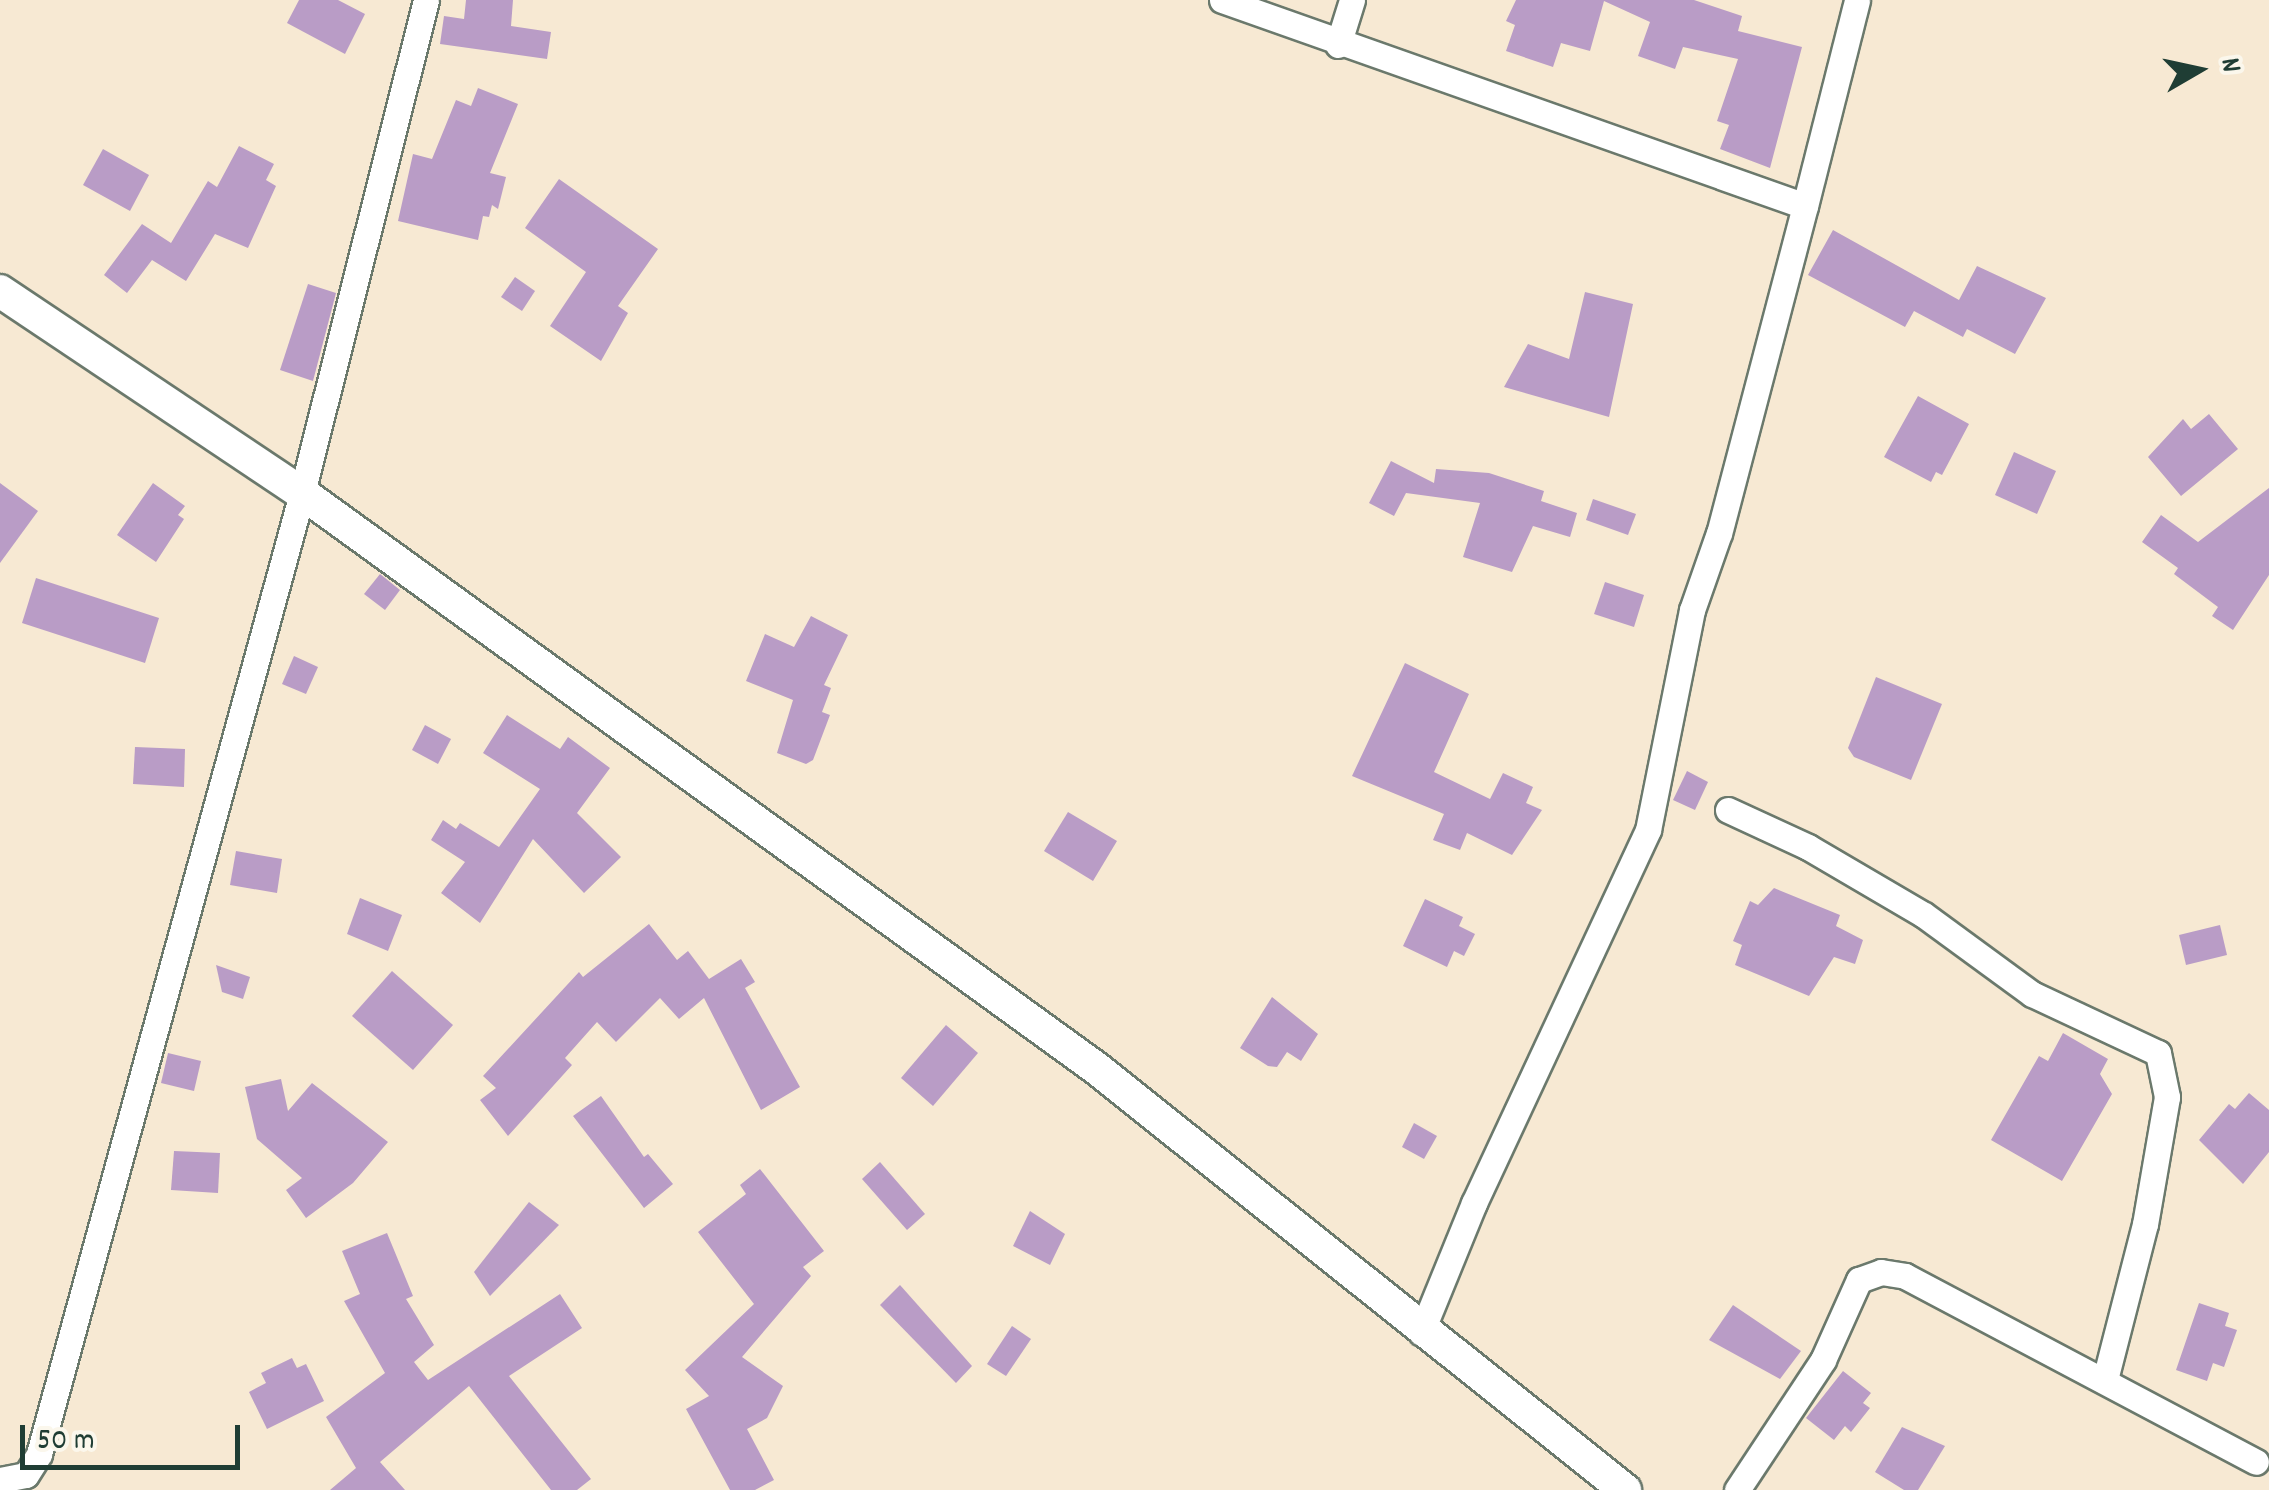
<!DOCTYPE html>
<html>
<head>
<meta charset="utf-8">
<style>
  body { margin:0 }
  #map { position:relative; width:2269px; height:1490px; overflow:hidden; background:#f7e9d3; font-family:Dekko,sans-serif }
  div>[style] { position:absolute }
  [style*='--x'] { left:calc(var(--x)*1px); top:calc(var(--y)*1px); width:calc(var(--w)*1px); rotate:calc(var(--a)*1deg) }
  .building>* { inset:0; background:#b99cc6 }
  .roads { filter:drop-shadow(2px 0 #6b796c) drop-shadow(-2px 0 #6b796c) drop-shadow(0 2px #6b796c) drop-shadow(0 -2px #6b796c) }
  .minor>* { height:25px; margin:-12.5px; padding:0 12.5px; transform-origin:12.5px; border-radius:12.5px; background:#fff }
  .tertiary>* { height:32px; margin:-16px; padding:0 16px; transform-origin:16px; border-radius:16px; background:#fff }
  span { translate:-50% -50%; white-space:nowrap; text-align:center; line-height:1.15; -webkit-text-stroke:10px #fbf7ec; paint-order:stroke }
  .north { position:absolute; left:2149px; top:20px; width:100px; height:100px; -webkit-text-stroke:8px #fbf7ec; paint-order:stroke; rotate:81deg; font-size:28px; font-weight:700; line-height:40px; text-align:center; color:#1f3d34 }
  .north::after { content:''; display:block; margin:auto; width:35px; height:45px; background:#1f3d34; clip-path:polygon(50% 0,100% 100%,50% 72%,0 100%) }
  .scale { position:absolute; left:20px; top:1425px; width:220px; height:45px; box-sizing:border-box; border:5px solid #1f3d34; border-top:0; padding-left:12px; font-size:30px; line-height:35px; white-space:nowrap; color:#1f3d34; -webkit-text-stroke:8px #fbf7ec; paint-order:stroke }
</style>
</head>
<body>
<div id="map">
  <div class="building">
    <div style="clip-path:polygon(299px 0,338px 0,365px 14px,345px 54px,287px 23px)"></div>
    <div style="clip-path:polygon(466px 0,513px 0,511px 26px,551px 32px,547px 59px,440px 44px,444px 16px,464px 19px)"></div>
    <div style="clip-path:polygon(1516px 0,1694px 0,1742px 16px,1738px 31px,1802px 47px,1770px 168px,1720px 149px,1729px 125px,1717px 121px,1738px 59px,1683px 47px,1675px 69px,1638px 56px,1650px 22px,1604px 1px,1590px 51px,1561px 43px,1553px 67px,1506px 51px,1515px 25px,1506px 21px)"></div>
    <div style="clip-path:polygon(478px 88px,518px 104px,490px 173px,506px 177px,498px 209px,492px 205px,489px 217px,483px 216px,478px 240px,398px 221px,413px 154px,432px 159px,456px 100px,471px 106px)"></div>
    <div style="clip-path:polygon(239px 146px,274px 164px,266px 180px,276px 186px,248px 248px,215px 234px,186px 281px,152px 260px,127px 293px,104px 275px,142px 224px,171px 243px,208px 181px,217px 187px)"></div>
    <div style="clip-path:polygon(103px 149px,149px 175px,130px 211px,83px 185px)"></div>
    <div style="clip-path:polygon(559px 179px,658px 249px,618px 306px,628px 313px,601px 361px,550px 326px,586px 272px,525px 228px)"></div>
    <div style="clip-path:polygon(1833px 230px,1959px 300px,1977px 266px,2046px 298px,2015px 354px,1967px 329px,1963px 337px,1914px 311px,1905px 327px,1808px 275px)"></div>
    <div style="clip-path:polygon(515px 277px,535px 291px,522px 311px,501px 297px)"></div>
    <div style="clip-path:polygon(308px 284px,336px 293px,313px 381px,280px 370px)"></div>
    <div style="clip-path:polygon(1585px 292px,1633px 304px,1609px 417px,1504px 387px,1528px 344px,1569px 359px)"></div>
    <div style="clip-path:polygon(1918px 396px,1969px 424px,1942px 475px,1936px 472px,1931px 482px,1884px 457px)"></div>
    <div style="clip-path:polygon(2209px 414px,2238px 449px,2181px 496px,2148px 457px,2183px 419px,2191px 429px)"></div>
    <div style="clip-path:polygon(2014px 452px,2056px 471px,2037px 514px,1995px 495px)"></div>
    <div style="clip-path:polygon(1391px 461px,1434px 483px,1436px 469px,1489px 473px,1544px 491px,1541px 501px,1577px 513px,1570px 537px,1533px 526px,1512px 572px,1463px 557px,1480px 503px,1406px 493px,1394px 516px,1369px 503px)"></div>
    <div style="clip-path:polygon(0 483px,38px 511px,0 563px)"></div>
    <div style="clip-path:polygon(153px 483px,185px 506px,178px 515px,184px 519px,156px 562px,117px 535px)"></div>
    <div style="clip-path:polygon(2269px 488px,2269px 575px,2233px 630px,2212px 616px,2218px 607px,2174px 574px,2178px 568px,2142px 542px,2161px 515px,2198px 542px)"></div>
    <div style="clip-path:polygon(1593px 499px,1636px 514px,1628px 535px,1586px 520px)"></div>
    <div style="clip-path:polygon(380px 574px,400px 590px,385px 610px,364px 594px)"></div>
    <div style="clip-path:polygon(36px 578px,159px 618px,145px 663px,22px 623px)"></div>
    <div style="clip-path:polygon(1605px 582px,1644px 595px,1634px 627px,1594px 614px)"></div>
    <div style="clip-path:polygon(811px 616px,848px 635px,824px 685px,831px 688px,822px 712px,830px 715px,813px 760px,806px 764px,777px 753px,793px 700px,746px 681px,765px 634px,794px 647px)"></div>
    <div style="clip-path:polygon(294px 656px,318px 667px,306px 694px,282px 684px)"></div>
    <div style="clip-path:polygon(1405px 663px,1469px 694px,1434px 772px,1490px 799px,1503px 773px,1533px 787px,1526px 803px,1542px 810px,1512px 855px,1467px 833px,1460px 850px,1433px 840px,1444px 814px,1352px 776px)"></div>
    <div style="clip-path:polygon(1876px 677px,1942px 704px,1911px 780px,1854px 757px,1848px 748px)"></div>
    <div style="clip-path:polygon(507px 715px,560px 749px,568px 737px,610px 768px,577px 813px,621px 857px,584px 893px,533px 839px,480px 923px,441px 893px,465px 862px,431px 840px,443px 820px,456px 829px,460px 823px,499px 847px,540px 789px,483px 753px)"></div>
    <div style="clip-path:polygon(425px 725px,451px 739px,438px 764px,412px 750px)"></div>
    <div style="clip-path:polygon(135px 747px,185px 749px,184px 787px,133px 784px)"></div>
    <div style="clip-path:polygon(1687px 771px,1708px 782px,1695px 810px,1673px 800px)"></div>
    <div style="clip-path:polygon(1068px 812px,1117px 841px,1093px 881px,1044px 851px)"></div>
    <div style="clip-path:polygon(236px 851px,282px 859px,277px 893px,230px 885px)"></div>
    <div style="clip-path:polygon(1774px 888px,1840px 915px,1836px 926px,1863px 940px,1855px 964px,1834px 957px,1809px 996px,1735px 965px,1742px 945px,1733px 941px,1750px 901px,1758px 905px)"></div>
    <div style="clip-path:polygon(360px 898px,402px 915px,388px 951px,347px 934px)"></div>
    <div style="clip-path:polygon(1425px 899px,1463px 917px,1459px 926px,1475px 934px,1464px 956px,1454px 951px,1447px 967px,1403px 946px)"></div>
    <div style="clip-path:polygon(649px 924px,677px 960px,688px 951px,709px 979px,741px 959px,755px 982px,745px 988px,800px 1087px,761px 1110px,704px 998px,679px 1019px,660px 998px,616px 1042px,597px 1022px,565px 1058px,572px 1065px,508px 1136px,480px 1100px,496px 1088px,483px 1076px,579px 972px,583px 977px)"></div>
    <div style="clip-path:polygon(2220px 925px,2227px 955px,2186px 965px,2179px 935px)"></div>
    <div style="clip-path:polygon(216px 965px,250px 977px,243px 999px,222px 992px)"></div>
    <div style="clip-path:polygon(392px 971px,453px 1025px,413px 1070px,352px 1016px)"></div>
    <div style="clip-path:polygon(1272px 997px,1318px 1034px,1301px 1061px,1287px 1052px,1277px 1067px,1268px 1066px,1240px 1048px)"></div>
    <div style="clip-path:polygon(946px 1025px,978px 1053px,933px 1106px,901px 1078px)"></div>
    <div style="clip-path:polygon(2063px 1033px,2108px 1059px,2100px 1074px,2112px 1094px,2062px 1181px,1991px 1140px,2039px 1056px,2048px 1061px)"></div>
    <div style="clip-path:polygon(168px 1053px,201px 1061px,194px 1091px,161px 1083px)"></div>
    <div style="clip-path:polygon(281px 1079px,288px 1111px,312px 1083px,388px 1142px,353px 1183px,306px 1218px,286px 1190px,302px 1178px,257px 1139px,245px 1087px)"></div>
    <div style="clip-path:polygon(2249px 1093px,2269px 1110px,2269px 1152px,2243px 1184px,2199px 1140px,2229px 1104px,2235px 1109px)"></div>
    <div style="clip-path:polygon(601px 1096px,644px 1157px,648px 1154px,673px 1184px,644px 1208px,573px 1116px)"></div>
    <div style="clip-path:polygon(1414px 1123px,1437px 1136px,1424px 1159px,1402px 1147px)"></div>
    <div style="clip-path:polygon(174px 1151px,220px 1153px,218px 1193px,171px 1190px)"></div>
    <div style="clip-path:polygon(880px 1162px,925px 1214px,907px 1230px,862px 1179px)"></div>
    <div style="clip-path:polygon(760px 1169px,824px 1251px,803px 1267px,811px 1276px,742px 1357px,783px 1386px,767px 1418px,747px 1429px,774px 1480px,755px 1490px,730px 1490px,686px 1409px,709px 1396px,685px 1370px,754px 1304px,698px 1232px,746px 1194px,740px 1185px)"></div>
    <div style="clip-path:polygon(529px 1202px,559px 1225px,490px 1296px,474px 1272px)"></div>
    <div style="clip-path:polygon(1030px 1211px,1065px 1234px,1050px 1265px,1013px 1246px)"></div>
    <div style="clip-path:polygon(387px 1233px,413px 1296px,406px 1299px,434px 1345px,414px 1362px,428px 1380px,560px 1294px,582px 1328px,509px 1376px,591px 1479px,577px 1490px,551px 1490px,469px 1386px,380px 1462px,405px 1490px,330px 1490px,356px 1468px,326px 1417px,385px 1373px,344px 1301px,360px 1294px,342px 1251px)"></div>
    <div style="clip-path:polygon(900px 1285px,972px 1366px,956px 1383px,880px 1305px)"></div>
    <div style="clip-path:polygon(2199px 1303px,2229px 1313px,2225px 1326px,2237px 1330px,2224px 1367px,2213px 1363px,2207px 1381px,2176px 1370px)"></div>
    <div style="clip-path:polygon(1733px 1305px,1801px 1351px,1780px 1379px,1709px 1340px)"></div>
    <div style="clip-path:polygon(1012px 1326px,1031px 1339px,1006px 1376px,987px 1364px)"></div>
    <div style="clip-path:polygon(292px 1358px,297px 1368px,306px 1364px,324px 1401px,267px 1429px,249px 1392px,266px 1383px,261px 1373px)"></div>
    <div style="clip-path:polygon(1843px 1371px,1871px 1393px,1863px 1403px,1870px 1408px,1851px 1432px,1845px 1426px,1834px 1440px,1806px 1418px)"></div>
    <div style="clip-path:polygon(1902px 1427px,1945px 1446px,1918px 1490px,1904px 1490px,1875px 1472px)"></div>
  </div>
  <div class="roads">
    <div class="minor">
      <div style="--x:1222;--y:0;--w:618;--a:19.46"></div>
      <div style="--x:1805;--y:206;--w:338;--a:104.7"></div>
      <div style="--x:1719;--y:533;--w:82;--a:109.3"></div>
      <div style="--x:1692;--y:610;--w:224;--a:101.3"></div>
      <div style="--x:1648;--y:830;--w:412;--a:115"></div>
      <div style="--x:1474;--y:1203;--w:140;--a:112.2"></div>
      <div style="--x:1338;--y:45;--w:47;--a:-72.7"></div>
      <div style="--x:1805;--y:206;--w:212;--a:-75.8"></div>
      <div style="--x:1728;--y:810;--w:88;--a:24.8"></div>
      <div style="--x:1808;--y:847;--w:134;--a:30.4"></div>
      <div style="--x:1924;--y:915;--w:134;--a:36.2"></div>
      <div style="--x:2032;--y:994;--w:139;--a:25.1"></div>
      <div style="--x:2158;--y:1053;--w:45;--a:78.4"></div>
      <div style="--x:2167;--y:1097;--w:129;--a:99.8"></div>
      <div style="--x:2145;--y:1224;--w:161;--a:104.4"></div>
      <div style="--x:0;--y:1480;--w:26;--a:-11"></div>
      <div style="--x:26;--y:1475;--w:25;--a:-58"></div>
      <div style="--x:39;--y:1454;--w:996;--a:-74.69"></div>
      <div style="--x:302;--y:493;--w:508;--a:-75.88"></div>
      <div style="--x:1737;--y:1490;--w:156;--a:-56.5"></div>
      <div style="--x:1823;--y:1360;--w:88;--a:-65.8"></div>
      <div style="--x:1859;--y:1280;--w:23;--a:-20"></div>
      <div style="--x:1881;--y:1272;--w:24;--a:9"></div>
      <div style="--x:1905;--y:1276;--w:397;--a:27.9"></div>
    </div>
    <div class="tertiary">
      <div style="--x:0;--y:291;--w:363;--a:33.8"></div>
      <div style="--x:302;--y:493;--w:980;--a:35.91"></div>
      <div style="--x:1096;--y:1068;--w:677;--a:38.58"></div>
    </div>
  </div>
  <div class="north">N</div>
  <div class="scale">50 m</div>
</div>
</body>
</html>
